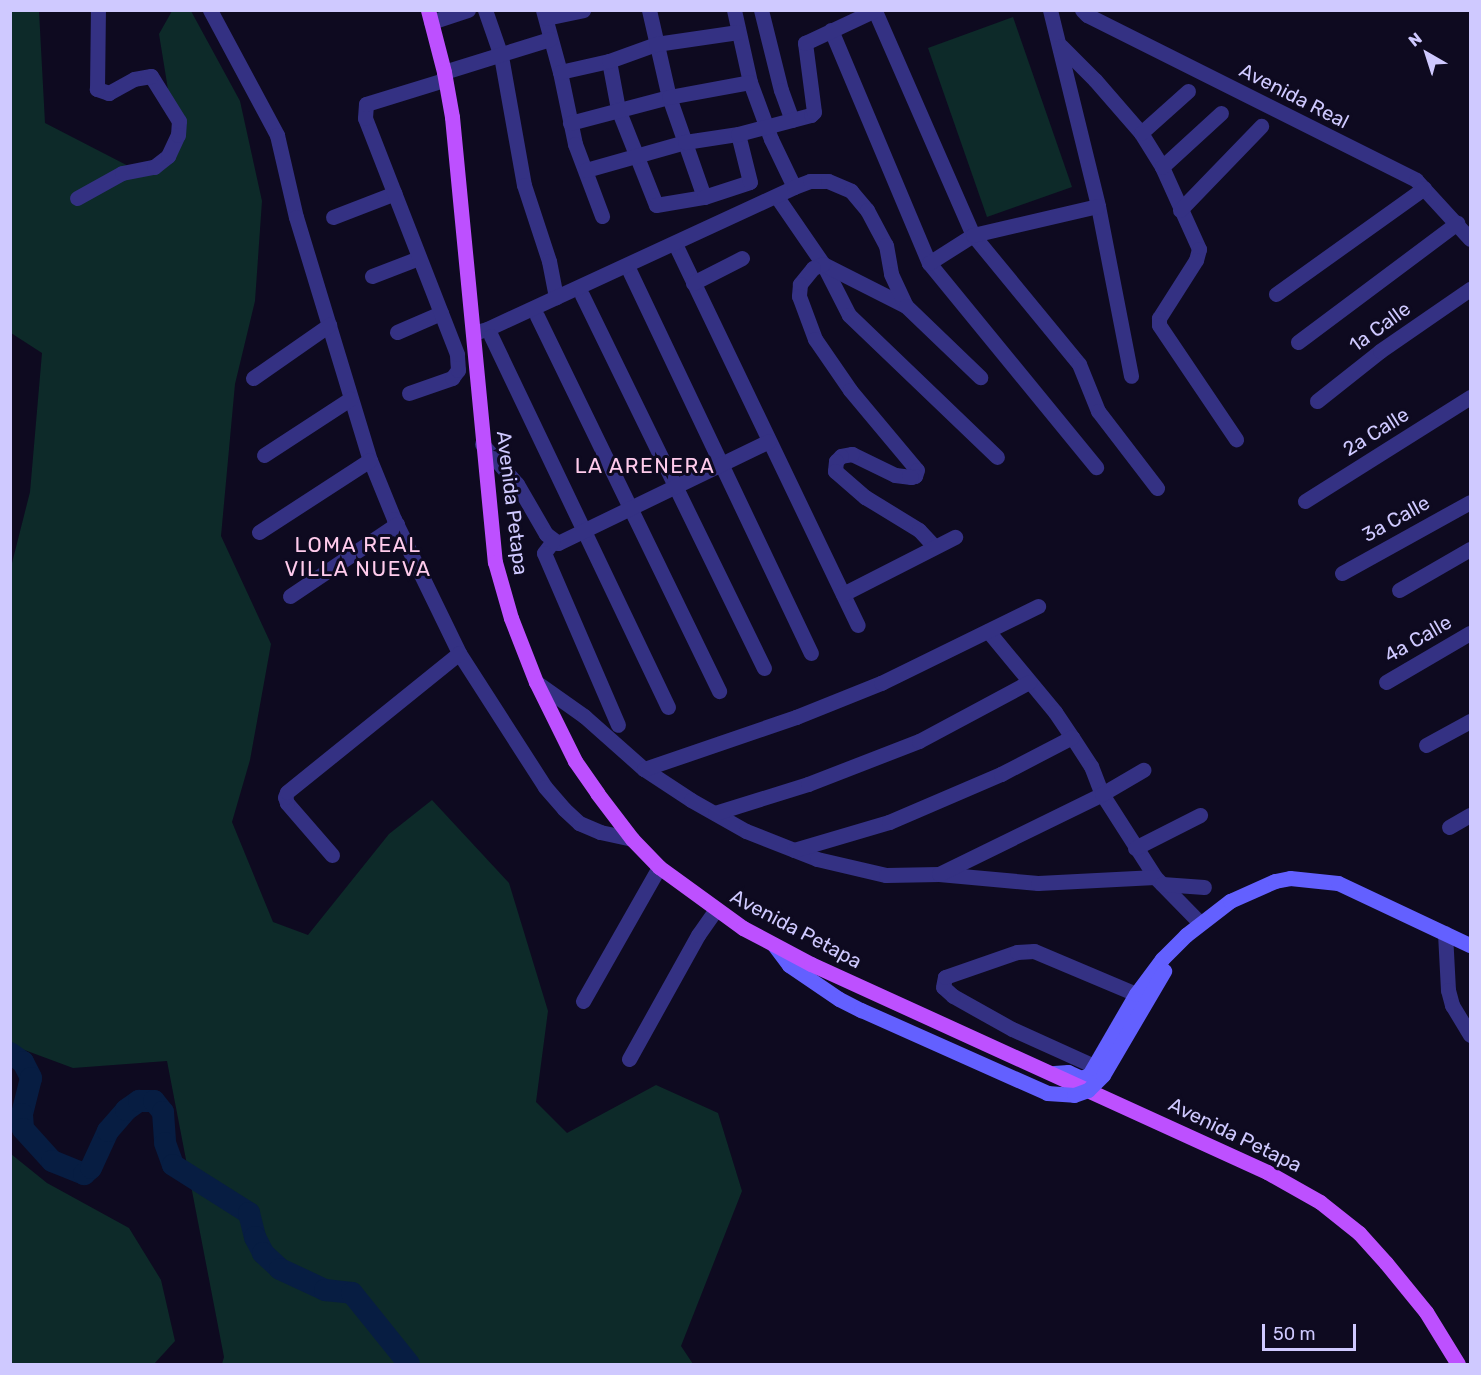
<!DOCTYPE html>
<html>
<head>
<meta charset="utf-8">
<style>
  body { margin:0 }
  #map { position:relative; width:1481px; height:1375px; overflow:hidden; background:#0e0a20; font-family:Rubik,sans-serif }
  div>[style] { position:absolute }
  [style*='--x'] { left:calc(var(--x)*1px); top:calc(var(--y)*1px); width:calc(var(--w)*1px); rotate:calc(var(--a)*1deg) }
  .green>* { inset:0; background:#0d2a29 }
  .river>* { height:22px; margin:-11px; padding:0 11px; transform-origin:11px; border-radius:11px; background:#071d42 }
  .street>* { height:15px; margin:-7.5px; padding:0 7.5px; transform-origin:7.5px; border-radius:7.5px; background:#343183 }
  .secondary>* { height:15px; margin:-7.5px; padding:0 7.5px; transform-origin:7.5px; border-radius:7.5px; background:#6360ff }
  .primary>* { height:15px; margin:-7.5px; padding:0 7.5px; transform-origin:7.5px; border-radius:7.5px; background:#bd50ff }
  .secondary-bridge>* { height:15px; margin:-7.5px; padding:0 7.5px; transform-origin:7.5px; border-radius:7.5px; background:#6360ff }
  span { translate:-50% -50%; white-space:nowrap; text-align:center; line-height:1.15; -webkit-text-stroke:6px #0e0a20; paint-order:stroke }
  .street-label { font-size:20px; color:#cfc9ff }
  .neighbourhood-label { font-size:21px; color:#ffcbec; letter-spacing:1.5px }
  .frame { position:absolute; inset:0; border:12px solid #cfc9ff; pointer-events:none }
  .north { position:absolute; left:1397px; top:24px; width:60px; height:60px; -webkit-text-stroke:4px #0e0a20; paint-order:stroke; rotate:321deg; font-size:16px; font-weight:700; line-height:24px; text-align:center; color:#cfc9ff }
  .north::after { content:''; display:block; margin:auto; width:21px; height:27px; background:#cfc9ff; clip-path:polygon(50% 0,100% 100%,50% 72%,0 100%) }
  .scale { position:absolute; left:1262px; top:1324px; width:94px; height:27px; box-sizing:border-box; border:3px solid #cfc9ff; border-top:0; padding-left:8px; font-size:18px; line-height:21px; white-space:nowrap; color:#cfc9ff; -webkit-text-stroke:4px #0e0a20; paint-order:stroke }
</style>
</head>
<body>
<div id="map">
  <div class="green">
    <div style="clip-path:polygon(10px 11px,39px 11px,45px 123px,138px 171px,177px 145px,159px 34px,172px 11px,191px 11px,240px 101px,262px 201px,255px 301px,235px 384px,221px 536px,271px 644px,250px 760px,232px 822px,273px 922px,308px 935px,389px 834px,432px 800px,509px 883px,548px 1011px,536px 1102px,567px 1133px,656px 1085px,718px 1113px,742px 1191px,681px 1346px,693px 1364px,222px 1364px,224px 1357px,167px 1061px,73px 1068px,11px 1045px,11px 567px,30px 492px,42px 353px,11px 333px)"></div>
    <div style="clip-path:polygon(1013px 17px,1072px 187px,987px 217px,928px 48px)"></div>
    <div style="clip-path:polygon(11px 1154px,47px 1183px,129px 1228px,161px 1280px,175px 1341px,154px 1364px,11px 1364px)"></div>
  </div>
  <div class="river">
    <div style="--x:10;--y:1053;--w:16;--a:35"></div>
    <div style="--x:23;--y:1062;--w:18;--a:63"></div>
    <div style="--x:31;--y:1078;--w:37;--a:104"></div>
    <div style="--x:22;--y:1114;--w:15;--a:86"></div>
    <div style="--x:23;--y:1129;--w:43;--a:47.8"></div>
    <div style="--x:52;--y:1161;--w:35;--a:22"></div>
    <div style="--x:84;--y:1174;--w:9;--a:-41"></div>
    <div style="--x:91;--y:1168;--w:41;--a:-65.3"></div>
    <div style="--x:108;--y:1131;--w:28;--a:-49"></div>
    <div style="--x:126;--y:1110;--w:16;--a:-35"></div>
    <div style="--x:139;--y:1101;--w:15;--a:0"></div>
    <div style="--x:154;--y:1101;--w:14;--a:51"></div>
    <div style="--x:163;--y:1112;--w:31;--a:86"></div>
    <div style="--x:165;--y:1143;--w:23;--a:70"></div>
    <div style="--x:173;--y:1165;--w:90;--a:32.3"></div>
    <div style="--x:249;--y:1213;--w:25;--a:76"></div>
    <div style="--x:255;--y:1237;--w:18;--a:63"></div>
    <div style="--x:263;--y:1253;--w:23;--a:43"></div>
    <div style="--x:280;--y:1269;--w:50;--a:25"></div>
    <div style="--x:325;--y:1290;--w:27;--a:6"></div>
    <div style="--x:352;--y:1293;--w:91;--a:51.2"></div>
  </div>
  <div class="street">
    <div style="--x:210;--y:10;--w:142;--a:61.8"></div>
    <div style="--x:277;--y:135;--w:84;--a:77"></div>
    <div style="--x:296;--y:217;--w:254;--a:73.1"></div>
    <div style="--x:370;--y:460;--w:64;--a:67.9"></div>
    <div style="--x:394;--y:519;--w:149;--a:64.1"></div>
    <div style="--x:459;--y:653;--w:159;--a:57.3"></div>
    <div style="--x:545;--y:787;--w:29;--a:49"></div>
    <div style="--x:564;--y:809;--w:21;--a:43"></div>
    <div style="--x:579;--y:823;--w:23;--a:23"></div>
    <div style="--x:600;--y:832;--w:33;--a:12"></div>
    <div style="--x:485;--y:10;--w:49;--a:70.8"></div>
    <div style="--x:501;--y:56;--w:131;--a:79.9"></div>
    <div style="--x:524;--y:185;--w:80;--a:71.8"></div>
    <div style="--x:549;--y:261;--w:37;--a:79"></div>
    <div style="--x:543;--y:10;--w:64;--a:74.7"></div>
    <div style="--x:560;--y:72;--w:74;--a:78.2"></div>
    <div style="--x:575;--y:144;--w:77;--a:69.4"></div>
    <div style="--x:649;--y:10;--w:89;--a:77.1"></div>
    <div style="--x:669;--y:97;--w:106;--a:70.7"></div>
    <div style="--x:734;--y:10;--w:74;--a:77.5"></div>
    <div style="--x:750;--y:82;--w:61;--a:69.8"></div>
    <div style="--x:771;--y:139;--w:53;--a:64.4"></div>
    <div style="--x:761;--y:10;--w:82;--a:76"></div>
    <div style="--x:781;--y:90;--w:32;--a:70"></div>
    <div style="--x:1050;--y:10;--w:202;--a:76.2"></div>
    <div style="--x:1098;--y:206;--w:173;--a:79"></div>
    <div style="--x:1082;--y:10;--w:7;--a:45"></div>
    <div style="--x:1087;--y:15;--w:368;--a:26.6"></div>
    <div style="--x:1416;--y:180;--w:80;--a:47.5"></div>
    <div style="--x:875;--y:11;--w:244;--a:66.4"></div>
    <div style="--x:973;--y:235;--w:167;--a:50.6"></div>
    <div style="--x:1079;--y:364;--w:51;--a:68"></div>
    <div style="--x:1098;--y:411;--w:97;--a:52.5"></div>
    <div style="--x:546;--y:18;--w:38;--a:-12"></div>
    <div style="--x:431;--y:22;--w:39;--a:-18"></div>
    <div style="--x:831;--y:30;--w:253;--a:67.2"></div>
    <div style="--x:929;--y:263;--w:264;--a:50.7"></div>
    <div style="--x:1061;--y:46;--w:48;--a:45"></div>
    <div style="--x:1095;--y:80;--w:70;--a:49"></div>
    <div style="--x:1141;--y:133;--w:40;--a:58"></div>
    <div style="--x:1162;--y:167;--w:90;--a:65.7"></div>
    <div style="--x:1199;--y:249;--w:11;--a:105"></div>
    <div style="--x:1196;--y:260;--w:69;--a:122.5"></div>
    <div style="--x:1159;--y:318;--w:7;--a:90"></div>
    <div style="--x:1159;--y:325;--w:138;--a:56"></div>
    <div style="--x:609;--y:61;--w:49;--a:79.4"></div>
    <div style="--x:618;--y:109;--w:103;--a:68.4"></div>
    <div style="--x:656;--y:205;--w:49;--a:-9.5"></div>
    <div style="--x:704;--y:197;--w:48;--a:-18.1"></div>
    <div style="--x:750;--y:182;--w:49;--a:-104"></div>
    <div style="--x:444;--y:72;--w:111;--a:-17.3"></div>
    <div style="--x:560;--y:72;--w:50;--a:-12.7"></div>
    <div style="--x:609;--y:61;--w:50;--a:-19.9"></div>
    <div style="--x:656;--y:44;--w:83;--a:-8.3"></div>
    <div style="--x:570;--y:123;--w:102;--a:-14.7"></div>
    <div style="--x:669;--y:97;--w:82;--a:-10.5"></div>
    <div style="--x:1141;--y:133;--w:63;--a:-41.8"></div>
    <div style="--x:1162;--y:167;--w:80;--a:-42.5"></div>
    <div style="--x:586;--y:170;--w:103;--a:-15.8"></div>
    <div style="--x:685;--y:142;--w:54;--a:-8.6"></div>
    <div style="--x:738;--y:134;--w:75;--a:-14.6"></div>
    <div style="--x:811;--y:115;--w:4;--a:-45"></div>
    <div style="--x:814;--y:112;--w:70;--a:-97.4"></div>
    <div style="--x:805;--y:43;--w:77;--a:-25.2"></div>
    <div style="--x:77;--y:198;--w:51;--a:-29.1"></div>
    <div style="--x:122;--y:173;--w:33;--a:-11"></div>
    <div style="--x:154;--y:167;--w:18;--a:-38"></div>
    <div style="--x:168;--y:156;--w:23;--a:-65"></div>
    <div style="--x:178;--y:135;--w:14;--a:-86"></div>
    <div style="--x:179;--y:121;--w:53;--a:-121.9"></div>
    <div style="--x:151;--y:76;--w:17;--a:170"></div>
    <div style="--x:134;--y:79;--w:29;--a:151"></div>
    <div style="--x:109;--y:93;--w:13;--a:-162"></div>
    <div style="--x:97;--y:89;--w:79;--a:-89.3"></div>
    <div style="--x:779;--y:200;--w:78;--a:55.5"></div>
    <div style="--x:823;--y:264;--w:57;--a:63"></div>
    <div style="--x:849;--y:315;--w:205;--a:43.8"></div>
    <div style="--x:1180;--y:210;--w:117;--a:-46"></div>
    <div style="--x:333;--y:217;--w:66;--a:-21.2"></div>
    <div style="--x:677;--y:248;--w:418;--a:64.4"></div>
    <div style="--x:929;--y:263;--w:52;--a:-32.5"></div>
    <div style="--x:973;--y:235;--w:128;--a:-13.1"></div>
    <div style="--x:629;--y:270;--w:424;--a:64.6"></div>
    <div style="--x:372;--y:276;--w:50;--a:-21"></div>
    <div style="--x:693;--y:283;--w:55;--a:-27"></div>
    <div style="--x:1276;--y:294;--w:182;--a:-35.6"></div>
    <div style="--x:582;--y:295;--w:415;--a:64"></div>
    <div style="--x:906;--y:306;--w:93;--a:-153.2"></div>
    <div style="--x:823;--y:264;--w:11;--a:158"></div>
    <div style="--x:813;--y:268;--w:21;--a:129"></div>
    <div style="--x:800;--y:284;--w:12;--a:95"></div>
    <div style="--x:799;--y:296;--w:46;--a:69.6"></div>
    <div style="--x:815;--y:339;--w:62;--a:55.5"></div>
    <div style="--x:850;--y:390;--w:104;--a:50.1"></div>
    <div style="--x:917;--y:470;--w:6;--a:108"></div>
    <div style="--x:915;--y:476;--w:4;--a:166"></div>
    <div style="--x:911;--y:477;--w:16;--a:-173"></div>
    <div style="--x:895;--y:475;--w:48;--a:-154"></div>
    <div style="--x:852;--y:454;--w:11;--a:170"></div>
    <div style="--x:841;--y:456;--w:7;--a:135"></div>
    <div style="--x:836;--y:461;--w:10;--a:96"></div>
    <div style="--x:835;--y:471;--w:40;--a:41"></div>
    <div style="--x:865;--y:497;--w:63;--a:31.4"></div>
    <div style="--x:919;--y:530;--w:23;--a:47"></div>
    <div style="--x:537;--y:316;--w:417;--a:64.1"></div>
    <div style="--x:397;--y:332;--w:48;--a:-23.4"></div>
    <div style="--x:473;--y:333;--w:15;--a:-16"></div>
    <div style="--x:487;--y:329;--w:338;--a:-24.8"></div>
    <div style="--x:794;--y:187;--w:17;--a:-21"></div>
    <div style="--x:810;--y:181;--w:18;--a:0"></div>
    <div style="--x:828;--y:181;--w:25;--a:23"></div>
    <div style="--x:851;--y:191;--w:25;--a:50"></div>
    <div style="--x:867;--y:210;--w:40;--a:62"></div>
    <div style="--x:886;--y:245;--w:29;--a:80"></div>
    <div style="--x:891;--y:274;--w:35;--a:65"></div>
    <div style="--x:906;--y:306;--w:103;--a:43.8"></div>
    <div style="--x:491;--y:336;--w:411;--a:64.5"></div>
    <div style="--x:1298;--y:342;--w:199;--a:-36.8"></div>
    <div style="--x:253;--y:378;--w:93;--a:-34.9"></div>
    <div style="--x:409;--y:393;--w:46;--a:-19.2"></div>
    <div style="--x:452;--y:378;--w:10;--a:-53"></div>
    <div style="--x:458;--y:370;--w:16;--a:-94"></div>
    <div style="--x:457;--y:354;--w:253;--a:-111.3"></div>
    <div style="--x:365;--y:118;--w:14;--a:-86"></div>
    <div style="--x:366;--y:104;--w:82;--a:-17.1"></div>
    <div style="--x:1317;--y:401;--w:80;--a:-38.4"></div>
    <div style="--x:1380;--y:351;--w:109;--a:-34.6"></div>
    <div style="--x:482;--y:444;--w:53;--a:48.8"></div>
    <div style="--x:517;--y:484;--w:58;--a:59.9"></div>
    <div style="--x:546;--y:534;--w:15;--a:37"></div>
    <div style="--x:558;--y:543;--w:234;--a:-25.8"></div>
    <div style="--x:264;--y:455;--w:103;--a:-33.1"></div>
    <div style="--x:1305;--y:501;--w:195;--a:-32.2"></div>
    <div style="--x:259;--y:532;--w:132;--a:-33"></div>
    <div style="--x:553;--y:541;--w:15;--a:127"></div>
    <div style="--x:544;--y:553;--w:187;--a:66.7"></div>
    <div style="--x:1342;--y:573;--w:146;--a:-29"></div>
    <div style="--x:1399;--y:590;--w:82;--a:-30"></div>
    <div style="--x:843;--y:594;--w:126;--a:-27"></div>
    <div style="--x:290;--y:596;--w:129;--a:-33.9"></div>
    <div style="--x:988;--y:631;--w:105;--a:50.4"></div>
    <div style="--x:1055;--y:712;--w:30;--a:56"></div>
    <div style="--x:1072;--y:737;--w:35;--a:57"></div>
    <div style="--x:1091;--y:766;--w:30;--a:69"></div>
    <div style="--x:1102;--y:794;--w:98;--a:57.4"></div>
    <div style="--x:1155;--y:877;--w:64;--a:45.6"></div>
    <div style="--x:536;--y:682;--w:59;--a:35.3"></div>
    <div style="--x:584;--y:716;--w:80;--a:41.5"></div>
    <div style="--x:644;--y:769;--w:56;--a:33.4"></div>
    <div style="--x:691;--y:800;--w:63;--a:29.4"></div>
    <div style="--x:746;--y:831;--w:76;--a:21.5"></div>
    <div style="--x:817;--y:859;--w:71;--a:13.1"></div>
    <div style="--x:886;--y:875;--w:53;--a:-1.1"></div>
    <div style="--x:939;--y:874;--w:99;--a:5.2"></div>
    <div style="--x:1038;--y:883;--w:117;--a:-2.9"></div>
    <div style="--x:1386;--y:682;--w:97;--a:-30.3"></div>
    <div style="--x:1426;--y:745;--w:50;--a:-28.6"></div>
    <div style="--x:644;--y:769;--w:161;--a:-18.9"></div>
    <div style="--x:796;--y:717;--w:92;--a:-21.8"></div>
    <div style="--x:881;--y:683;--w:175;--a:-26.1"></div>
    <div style="--x:715;--y:813;--w:97;--a:-17.3"></div>
    <div style="--x:808;--y:784;--w:119;--a:-21.2"></div>
    <div style="--x:919;--y:741;--w:125;--a:-28.2"></div>
    <div style="--x:1449;--y:827;--w:24;--a:-30"></div>
    <div style="--x:1135;--y:848;--w:73;--a:-26.9"></div>
    <div style="--x:794;--y:850;--w:99;--a:-16.4"></div>
    <div style="--x:889;--y:822;--w:122;--a:-23.2"></div>
    <div style="--x:1001;--y:774;--w:80;--a:-27.5"></div>
    <div style="--x:332;--y:855;--w:69;--a:-130.9"></div>
    <div style="--x:287;--y:803;--w:6;--a:-108"></div>
    <div style="--x:285;--y:797;--w:5;--a:-68"></div>
    <div style="--x:287;--y:792;--w:221;--a:-38.9"></div>
    <div style="--x:939;--y:874;--w:182;--a:-26.1"></div>
    <div style="--x:1102;--y:794;--w:48;--a:-30.3"></div>
    <div style="--x:1162;--y:884;--w:42;--a:4.1"></div>
    <div style="--x:1445;--y:933;--w:57;--a:87"></div>
    <div style="--x:1448;--y:990;--w:16;--a:75"></div>
    <div style="--x:1452;--y:1005;--w:35;--a:59"></div>
    <div style="--x:583;--y:1001;--w:154;--a:-60.4"></div>
    <div style="--x:629;--y:1059;--w:142;--a:-60.9"></div>
    <div style="--x:698;--y:935;--w:29;--a:-55"></div>
    <div style="--x:1094;--y:1066;--w:90;--a:-155.7"></div>
    <div style="--x:1012;--y:1029;--w:68;--a:-150.8"></div>
    <div style="--x:953;--y:996;--w:13;--a:-138"></div>
    <div style="--x:943;--y:987;--w:10;--a:-79"></div>
    <div style="--x:945;--y:977;--w:76;--a:-19.1"></div>
    <div style="--x:1017;--y:952;--w:17;--a:-3"></div>
    <div style="--x:1034;--y:951;--w:111;--a:22.9"></div>
  </div>
  <div class="secondary">
    <div style="--x:774;--y:945;--w:25;--a:53"></div>
    <div style="--x:789;--y:965;--w:60;--a:34.2"></div>
    <div style="--x:839;--y:999;--w:25;--a:27"></div>
    <div style="--x:1054;--y:1073;--w:14;--a:-4"></div>
    <div style="--x:1068;--y:1072;--w:14;--a:25"></div>
    <div style="--x:1081;--y:1078;--w:9;--a:-21"></div>
    <div style="--x:1089;--y:1075;--w:94;--a:-59.9"></div>
    <div style="--x:1136;--y:994;--w:44;--a:-53.4"></div>
    <div style="--x:1162;--y:959;--w:34;--a:-45"></div>
    <div style="--x:1186;--y:935;--w:56;--a:-37.7"></div>
    <div style="--x:1230;--y:901;--w:49;--a:-24"></div>
    <div style="--x:1275;--y:881;--w:15;--a:-11"></div>
    <div style="--x:1290;--y:878;--w:48;--a:5.9"></div>
    <div style="--x:1338;--y:883;--w:146;--a:25.2"></div>
  </div>
  <div class="primary">
    <div style="--x:428;--y:10;--w:64;--a:75.5"></div>
    <div style="--x:444;--y:72;--w:46;--a:79.9"></div>
    <div style="--x:452;--y:117;--w:447;--a:84.5"></div>
    <div style="--x:495;--y:562;--w:58;--a:74.1"></div>
    <div style="--x:511;--y:618;--w:69;--a:68.7"></div>
    <div style="--x:536;--y:682;--w:88;--a:63.7"></div>
    <div style="--x:575;--y:761;--w:39;--a:55"></div>
    <div style="--x:597;--y:793;--w:58;--a:52.7"></div>
    <div style="--x:632;--y:839;--w:39;--a:46"></div>
    <div style="--x:659;--y:867;--w:104;--a:36"></div>
    <div style="--x:743;--y:928;--w:77;--a:27.9"></div>
    <div style="--x:811;--y:964;--w:501;--a:24.52"></div>
    <div style="--x:1267;--y:1172;--w:61;--a:29.5"></div>
    <div style="--x:1320;--y:1202;--w:50;--a:38.5"></div>
    <div style="--x:1359;--y:1233;--w:40;--a:48"></div>
    <div style="--x:1386;--y:1263;--w:63;--a:50.8"></div>
    <div style="--x:1426;--y:1312;--w:61;--a:58.4"></div>
  </div>
  <div class="secondary-bridge">
    <div style="--x:861;--y:1010;--w:204;--a:24"></div>
    <div style="--x:1047;--y:1093;--w:27;--a:4"></div>
    <div style="--x:1074;--y:1095;--w:15;--a:-20"></div>
    <div style="--x:1088;--y:1090;--w:21;--a:-45"></div>
    <div style="--x:1103;--y:1075;--w:121;--a:-59.6"></div>
  </div>
  <div class="street-label">
    <span style="left:1294px;top:96px;rotate:27deg">Avenida Real</span>
    <span style="left:1380px;top:327px;rotate:-36deg">1a Calle</span>
    <span style="left:1376px;top:432px;rotate:-32deg">2a Calle</span>
    <span style="left:512px;top:503px;rotate:83deg">Avenida Petapa</span>
    <span style="left:1396px;top:519px;rotate:-29deg">3a Calle</span>
    <span style="left:1418px;top:639px;rotate:-30deg">4a Calle</span>
    <span style="left:796px;top:929px;rotate:28deg">Avenida Petapa</span>
    <span style="left:1235px;top:1135px;rotate:26deg">Avenida Petapa</span>
  </div>
  <div class="neighbourhood-label">
    <span style="left:645px;top:466px">LA ARENERA</span>
    <span style="left:358px;top:557px">LOMA REAL<br>VILLA NUEVA</span>
  </div>
  <div class="frame"></div>
  <div class="north">N</div>
  <div class="scale">50 m</div>
</div>
</body>
</html>
